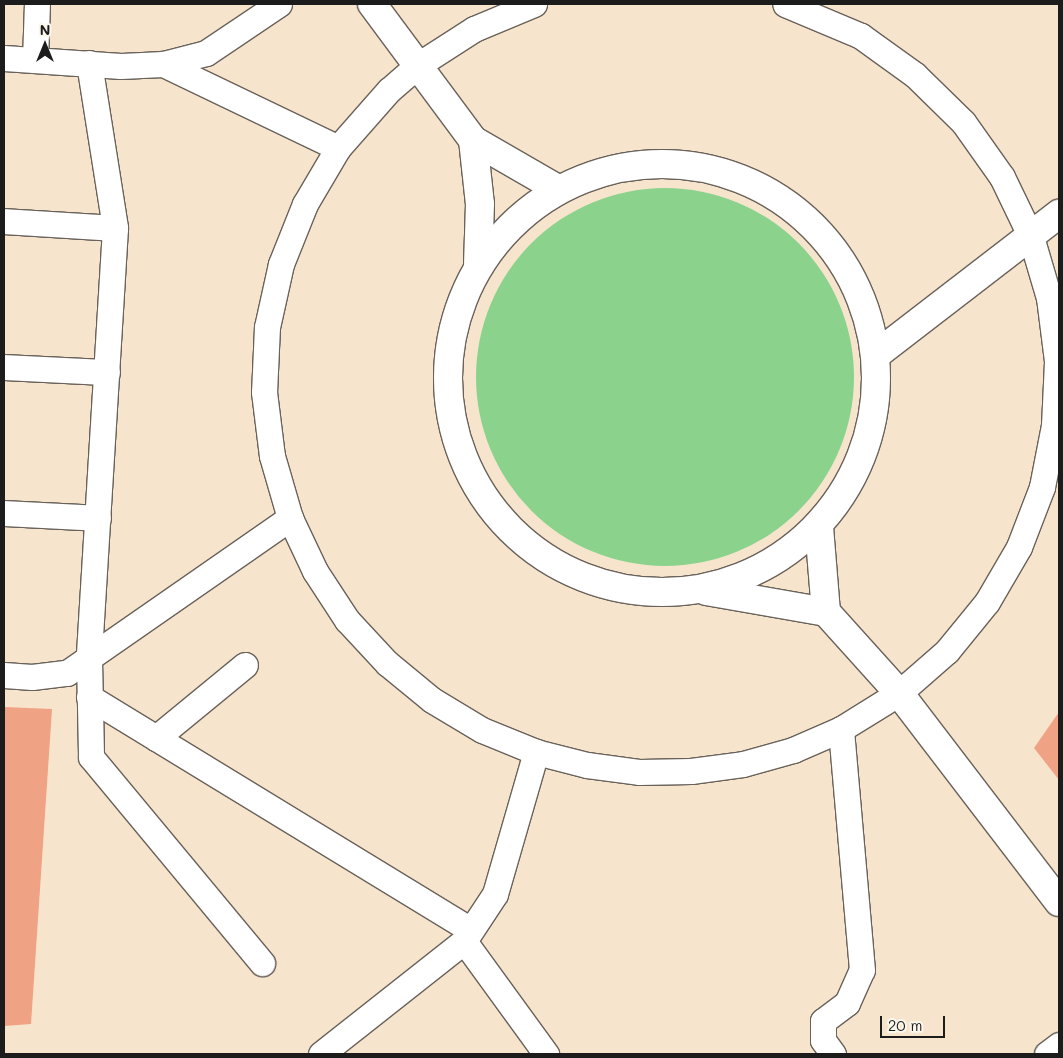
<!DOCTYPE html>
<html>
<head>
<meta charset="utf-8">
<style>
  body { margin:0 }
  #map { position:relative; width:1063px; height:1058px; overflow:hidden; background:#f7e4cd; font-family:Mali,sans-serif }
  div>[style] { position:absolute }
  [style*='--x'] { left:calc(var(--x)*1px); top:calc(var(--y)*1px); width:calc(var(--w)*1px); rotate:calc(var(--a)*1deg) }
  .green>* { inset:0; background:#8bd38d }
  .round { border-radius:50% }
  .building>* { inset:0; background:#f0a284 }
  .roads { filter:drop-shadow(1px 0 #69625a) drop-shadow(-1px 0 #69625a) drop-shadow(0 1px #69625a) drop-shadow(0 -1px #69625a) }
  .minor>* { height:25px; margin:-12.5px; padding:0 12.5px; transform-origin:12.5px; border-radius:12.5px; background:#fff }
  .tertiary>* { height:28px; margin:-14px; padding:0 14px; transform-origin:14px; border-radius:14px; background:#fff }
  .tertiary>.ring { margin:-14px; padding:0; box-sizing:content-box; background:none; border:28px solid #fff; border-radius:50% }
  span { translate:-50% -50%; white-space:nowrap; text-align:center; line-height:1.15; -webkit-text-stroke:4px #fbf7ec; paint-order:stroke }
  .frame { position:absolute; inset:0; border:5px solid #1c1c1c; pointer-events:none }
  .north { position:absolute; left:20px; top:20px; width:50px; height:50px; -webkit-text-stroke:4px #fbf7ec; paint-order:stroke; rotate:0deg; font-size:14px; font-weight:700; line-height:20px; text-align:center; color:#1c1c1c }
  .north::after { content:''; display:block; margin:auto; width:18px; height:22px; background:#1c1c1c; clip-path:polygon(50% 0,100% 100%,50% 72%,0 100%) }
  .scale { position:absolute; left:880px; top:1016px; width:65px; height:22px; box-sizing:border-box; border:2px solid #1c1c1c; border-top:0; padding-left:6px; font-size:15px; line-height:18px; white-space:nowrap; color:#1c1c1c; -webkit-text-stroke:4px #fbf7ec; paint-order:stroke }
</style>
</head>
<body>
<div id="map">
  <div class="green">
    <div class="round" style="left:476px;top:188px;width:378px;height:378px"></div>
  </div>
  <div class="building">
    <div style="clip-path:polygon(4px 707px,52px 709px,31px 1024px,4px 1026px)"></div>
    <div style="clip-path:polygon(1059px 712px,1059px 780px,1034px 748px)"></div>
  </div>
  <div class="roads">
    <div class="minor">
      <div style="--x:534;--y:4;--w:65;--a:157.4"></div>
      <div style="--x:474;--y:29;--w:67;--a:147.3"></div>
      <div style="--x:418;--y:65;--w:38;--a:139"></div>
      <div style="--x:389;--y:90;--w:77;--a:131.3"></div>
      <div style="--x:338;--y:148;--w:65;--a:120.5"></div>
      <div style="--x:305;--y:204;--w:65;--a:111.8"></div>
      <div style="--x:281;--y:264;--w:65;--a:102.5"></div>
      <div style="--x:267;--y:327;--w:65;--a:92.6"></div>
      <div style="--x:264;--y:392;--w:64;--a:82.9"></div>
      <div style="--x:272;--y:456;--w:65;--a:73.8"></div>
      <div style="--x:290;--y:518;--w:59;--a:64.7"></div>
      <div style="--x:315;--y:571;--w:59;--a:56.9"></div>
      <div style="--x:347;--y:620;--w:59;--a:47.1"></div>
      <div style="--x:387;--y:663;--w:58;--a:39.4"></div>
      <div style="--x:432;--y:700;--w:58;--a:31"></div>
      <div style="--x:482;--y:730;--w:58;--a:22.2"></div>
      <div style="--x:536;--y:752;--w:53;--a:14.3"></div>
      <div style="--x:587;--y:765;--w:52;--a:7.7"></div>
      <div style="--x:639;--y:772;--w:52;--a:-1.1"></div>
      <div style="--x:691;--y:771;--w:52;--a:-7.7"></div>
      <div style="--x:743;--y:764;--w:52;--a:-15.6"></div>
      <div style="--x:793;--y:750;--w:52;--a:-23.6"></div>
      <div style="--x:841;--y:729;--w:68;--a:-31.8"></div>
      <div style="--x:899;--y:693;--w:64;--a:-41.2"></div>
      <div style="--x:947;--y:651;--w:63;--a:-50.8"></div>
      <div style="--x:987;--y:602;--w:64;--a:-59.8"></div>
      <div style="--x:1019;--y:547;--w:64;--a:-69"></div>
      <div style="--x:1042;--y:487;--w:63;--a:-79"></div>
      <div style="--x:1054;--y:425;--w:64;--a:-87.3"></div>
      <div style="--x:1057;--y:361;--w:64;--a:-97.2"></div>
      <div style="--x:1049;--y:298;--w:64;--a:-106.4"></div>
      <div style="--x:1031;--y:237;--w:67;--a:-115.8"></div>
      <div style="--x:1002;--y:177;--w:67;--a:-125.3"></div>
      <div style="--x:963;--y:122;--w:67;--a:-135.6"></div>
      <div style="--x:915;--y:75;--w:67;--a:-144.2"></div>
      <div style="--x:861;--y:36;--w:82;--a:-157.2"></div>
      <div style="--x:4;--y:58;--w:117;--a:3.9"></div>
      <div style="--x:121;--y:66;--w:42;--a:-2.7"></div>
      <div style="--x:163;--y:64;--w:44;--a:-14.3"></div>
      <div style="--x:206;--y:53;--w:88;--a:-33.9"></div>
      <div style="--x:35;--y:60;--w:56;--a:-88"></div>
      <div style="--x:89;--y:63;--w:167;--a:81"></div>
      <div style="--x:115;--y:228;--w:432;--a:93.5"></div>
      <div style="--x:89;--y:659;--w:98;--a:88.8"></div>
      <div style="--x:91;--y:757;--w:268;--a:50.3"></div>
      <div style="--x:163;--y:64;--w:194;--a:25.6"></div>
      <div style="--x:4;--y:221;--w:111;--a:3.6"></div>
      <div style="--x:4;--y:367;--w:103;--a:2.8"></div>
      <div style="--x:4;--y:513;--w:94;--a:3"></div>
      <div style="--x:4;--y:675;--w:28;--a:4"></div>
      <div style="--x:32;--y:677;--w:35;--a:-7"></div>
      <div style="--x:67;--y:673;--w:272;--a:-34.8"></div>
      <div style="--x:89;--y:697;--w:447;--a:31.4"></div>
      <div style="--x:156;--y:738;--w:115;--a:-39.4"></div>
      <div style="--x:464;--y:941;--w:140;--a:54"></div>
      <div style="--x:321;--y:1054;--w:182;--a:-38.3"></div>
      <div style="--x:464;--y:941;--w:56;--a:-56.6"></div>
      <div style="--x:495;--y:894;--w:148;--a:-73.9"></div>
      <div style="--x:833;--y:1054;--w:17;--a:-126"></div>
      <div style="--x:823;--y:1040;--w:19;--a:-90"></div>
      <div style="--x:823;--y:1021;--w:30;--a:-37"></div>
      <div style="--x:847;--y:1003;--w:36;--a:-66"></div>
      <div style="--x:862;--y:970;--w:242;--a:-95"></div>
      <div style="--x:1047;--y:1054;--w:15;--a:-37"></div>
    </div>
    <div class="tertiary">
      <div style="--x:372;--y:4;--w:169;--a:53.4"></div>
      <div style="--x:473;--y:140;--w:98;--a:30"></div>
      <div style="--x:473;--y:140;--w:64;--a:83.8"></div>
      <div style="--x:480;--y:204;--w:59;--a:91.9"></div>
      <div class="ring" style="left:448px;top:164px;width:400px;height:400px"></div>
      <div style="--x:877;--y:354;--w:230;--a:-37.6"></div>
      <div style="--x:819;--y:527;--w:85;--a:85.3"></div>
      <div style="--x:706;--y:591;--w:122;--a:9.9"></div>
      <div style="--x:826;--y:612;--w:109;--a:48"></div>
      <div style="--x:899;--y:693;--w:263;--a:52.6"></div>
    </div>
  </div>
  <div class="frame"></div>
  <div class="north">N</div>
  <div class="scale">20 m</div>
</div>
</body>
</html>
